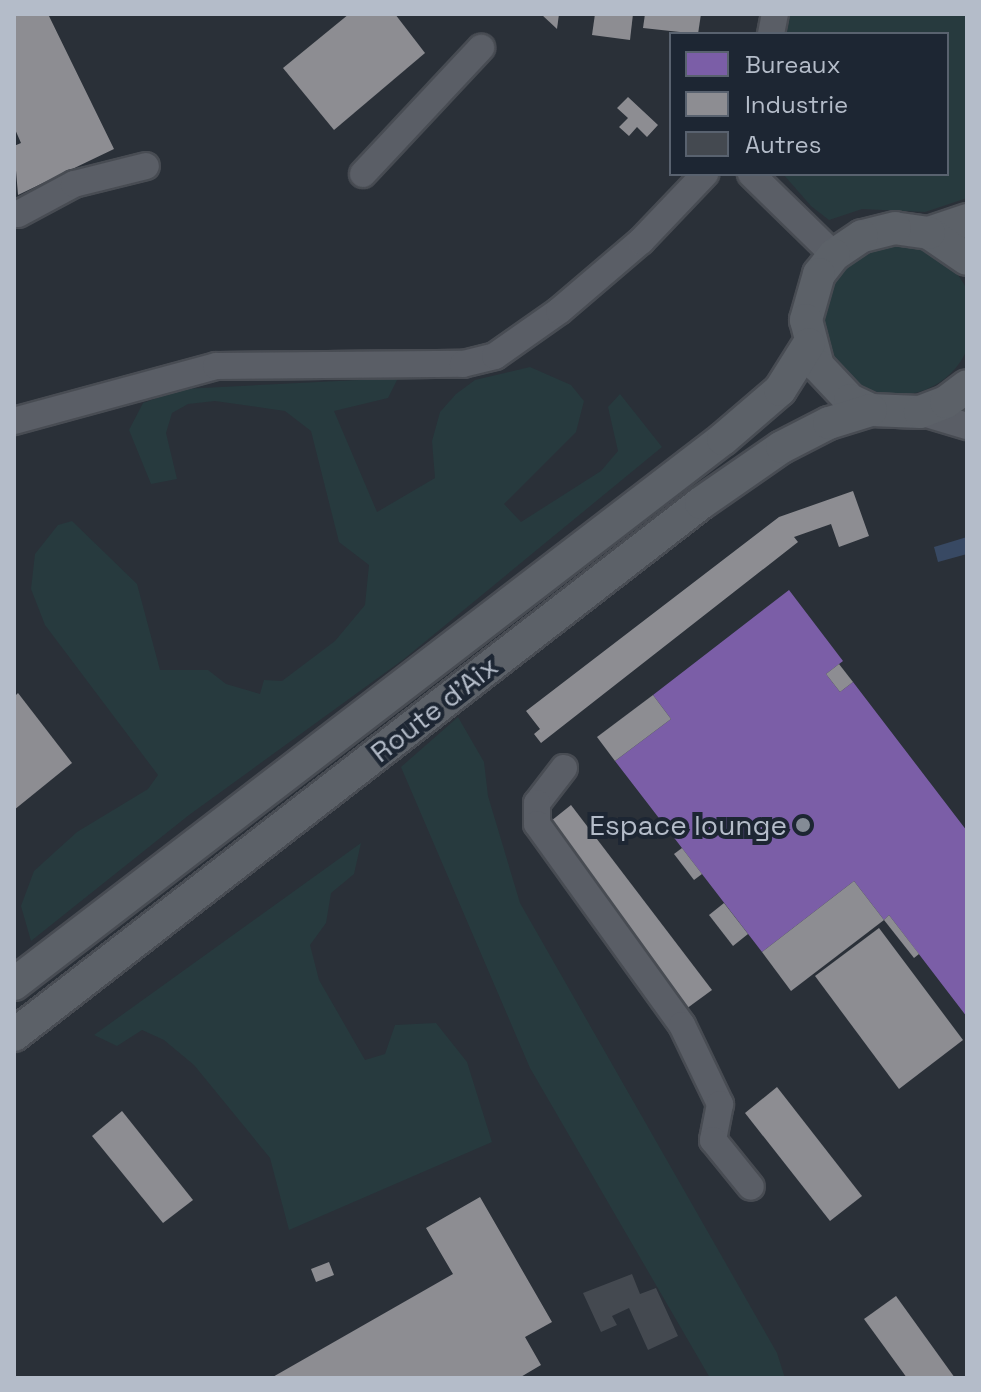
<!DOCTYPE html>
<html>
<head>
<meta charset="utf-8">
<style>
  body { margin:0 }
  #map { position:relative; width:981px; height:1392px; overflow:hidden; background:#2a3038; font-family:"Space Grotesk",sans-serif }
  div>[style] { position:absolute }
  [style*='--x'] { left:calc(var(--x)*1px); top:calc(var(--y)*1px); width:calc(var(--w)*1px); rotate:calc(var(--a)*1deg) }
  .green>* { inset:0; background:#273a3e }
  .round { border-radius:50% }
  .water>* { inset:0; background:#384963 }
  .offices>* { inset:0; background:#7b5ea7 }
  .industry>* { inset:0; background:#8d8d92 }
  .building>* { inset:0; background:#444950 }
  .roads { filter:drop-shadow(2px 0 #484c53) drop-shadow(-2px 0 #484c53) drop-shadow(0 2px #484c53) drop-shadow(0 -2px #484c53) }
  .minor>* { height:26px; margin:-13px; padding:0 13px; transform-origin:13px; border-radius:13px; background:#5a5e66 }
  .major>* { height:32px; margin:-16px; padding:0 16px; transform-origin:16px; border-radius:16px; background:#5c6168 }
  .dots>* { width:22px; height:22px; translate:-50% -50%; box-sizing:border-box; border:4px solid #1d2633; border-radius:50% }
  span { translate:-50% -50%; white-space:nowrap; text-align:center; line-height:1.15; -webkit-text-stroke:8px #1d2633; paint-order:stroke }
  .street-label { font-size:28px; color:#b4bcc9 }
  .poi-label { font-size:28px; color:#b4bcc9 }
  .right { translate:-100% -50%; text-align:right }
  .frame { position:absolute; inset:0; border:16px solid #b4bcc9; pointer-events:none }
  .legend { position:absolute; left:669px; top:32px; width:280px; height:144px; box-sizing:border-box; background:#1d2633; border:2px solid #59626f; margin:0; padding:10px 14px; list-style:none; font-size:24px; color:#b4bcc9 }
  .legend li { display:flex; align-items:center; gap:16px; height:40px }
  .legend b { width:40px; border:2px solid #59626f }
</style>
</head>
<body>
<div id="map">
  <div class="green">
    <div style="clip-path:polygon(790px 14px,967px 14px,967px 198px,925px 212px,862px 209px,829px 220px,811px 206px,783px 174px,947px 174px,947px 34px,783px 34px)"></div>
    <div class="round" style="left:823px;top:245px;width:150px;height:150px"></div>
    <div style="clip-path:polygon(530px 367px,571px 385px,584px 401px,576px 432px,504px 504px,521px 522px,601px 471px,618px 451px,608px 407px,620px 394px,662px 447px,404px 659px,189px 815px,31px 941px,21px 906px,34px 871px,77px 832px,148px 789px,158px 775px,45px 625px,31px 589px,35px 554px,58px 525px,72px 521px,137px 584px,160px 670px,208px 670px,226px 684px,260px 694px,264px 680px,282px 681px,335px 641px,365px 605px,369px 565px,339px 542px,311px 431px,285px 411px,215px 401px,188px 404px,172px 413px,166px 433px,177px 479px,151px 484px,129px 430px,143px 403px,182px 389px,398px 378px,388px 398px,334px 411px,377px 512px,435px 478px,432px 441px,440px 412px,456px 394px,475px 380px)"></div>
    <div style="clip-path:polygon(458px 717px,484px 762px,488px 796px,520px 903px,777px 1353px,785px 1378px,710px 1378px,530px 1068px,401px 767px)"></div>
    <div style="clip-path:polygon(361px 843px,354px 874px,331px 893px,326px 923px,310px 945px,319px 980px,365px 1060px,385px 1054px,395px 1025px,436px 1023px,467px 1062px,492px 1142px,289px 1230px,270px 1158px,194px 1065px,164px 1040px,142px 1030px,117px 1046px,94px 1035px)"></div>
  </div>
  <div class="water">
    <div style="clip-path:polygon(967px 537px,967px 554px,938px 562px,934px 547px)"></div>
  </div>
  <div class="offices">
    <div style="clip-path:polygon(789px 590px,843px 661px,826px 674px,840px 692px,853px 682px,967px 831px,967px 1017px,889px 915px,884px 920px,854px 881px,762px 952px,615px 761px,671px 719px,653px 695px)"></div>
  </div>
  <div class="industry">
    <div style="clip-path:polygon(14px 14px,48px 14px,114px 149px,18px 195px,14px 146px,21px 143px,14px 127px)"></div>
    <div style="clip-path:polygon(349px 14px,395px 14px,425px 53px,334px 130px,283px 68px)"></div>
    <div style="clip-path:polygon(541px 14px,559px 14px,557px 29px)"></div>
    <div style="clip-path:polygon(595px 14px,633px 14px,630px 40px,592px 35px)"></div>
    <div style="clip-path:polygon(645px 14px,701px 14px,698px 34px,643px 28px)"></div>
    <div style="clip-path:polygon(628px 97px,658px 125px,647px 137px,637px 127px,629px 136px,619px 127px,628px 118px,617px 108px)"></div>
    <div style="clip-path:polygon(853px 491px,869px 536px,839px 547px,831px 524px,794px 537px,798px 542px,541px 743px,534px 734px,540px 729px,526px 711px,779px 517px)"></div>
    <div style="clip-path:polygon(839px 664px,853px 682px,840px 692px,826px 674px)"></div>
    <div style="clip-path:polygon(18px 693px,72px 763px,14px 810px,14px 697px)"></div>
    <div style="clip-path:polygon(653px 695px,671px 719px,615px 761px,597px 737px)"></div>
    <div style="clip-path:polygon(571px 805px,712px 990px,686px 1009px,546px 825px)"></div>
    <div style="clip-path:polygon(682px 848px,702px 874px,694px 880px,674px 854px)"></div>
    <div style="clip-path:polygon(854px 881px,884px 920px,791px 991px,762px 952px)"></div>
    <div style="clip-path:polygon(724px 903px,748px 934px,733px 946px,709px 915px)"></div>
    <div style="clip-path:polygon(889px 915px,919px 954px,914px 958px,884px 920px)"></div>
    <div style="clip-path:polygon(879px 928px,963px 1040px,899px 1089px,815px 976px)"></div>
    <div style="clip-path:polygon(777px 1087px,862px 1196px,830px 1221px,745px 1113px)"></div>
    <div style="clip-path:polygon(122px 1111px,193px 1200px,163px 1223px,92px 1136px)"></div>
    <div style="clip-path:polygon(480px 1197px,552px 1322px,525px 1337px,541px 1365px,519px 1378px,271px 1378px,453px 1274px,426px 1228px)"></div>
    <div style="clip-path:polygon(329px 1262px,334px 1275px,316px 1282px,311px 1269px)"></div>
    <div style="clip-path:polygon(896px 1296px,955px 1378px,907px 1378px,864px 1319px)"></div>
  </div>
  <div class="building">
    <div style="clip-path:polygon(632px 1274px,640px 1294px,656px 1288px,678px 1336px,648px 1350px,629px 1308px,612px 1316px,617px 1325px,601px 1332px,583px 1293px)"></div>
  </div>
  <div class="roads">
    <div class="minor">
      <div style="--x:771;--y:34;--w:20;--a:-79"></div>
      <div style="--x:363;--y:174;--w:173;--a:-46.9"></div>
      <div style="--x:751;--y:174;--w:116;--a:44.3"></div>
      <div style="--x:18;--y:214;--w:64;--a:-28.2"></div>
      <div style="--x:74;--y:184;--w:74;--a:-14"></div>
      <div style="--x:920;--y:412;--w:49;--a:16.6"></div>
      <div style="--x:14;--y:421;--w:209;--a:-15.2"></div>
      <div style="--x:216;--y:366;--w:247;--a:-0.5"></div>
      <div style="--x:463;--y:364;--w:33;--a:-14"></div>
      <div style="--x:495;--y:356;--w:78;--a:-35.1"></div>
      <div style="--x:559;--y:311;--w:108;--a:-40.5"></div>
      <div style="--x:641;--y:241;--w:93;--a:-46.3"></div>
      <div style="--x:564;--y:768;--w:44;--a:127.6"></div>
      <div style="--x:537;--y:803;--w:21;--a:90"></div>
      <div style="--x:537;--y:824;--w:248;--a:54.2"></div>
      <div style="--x:682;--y:1025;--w:88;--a:64.3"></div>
      <div style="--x:720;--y:1104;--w:37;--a:101"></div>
      <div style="--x:713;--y:1140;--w:60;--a:51"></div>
    </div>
    <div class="major">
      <div style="--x:929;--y:233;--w:40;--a:-18.9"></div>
      <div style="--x:967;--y:259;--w:46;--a:-145.6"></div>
      <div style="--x:929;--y:233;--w:34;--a:-172"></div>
      <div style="--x:895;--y:228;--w:34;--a:166"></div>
      <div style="--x:862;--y:236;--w:34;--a:146"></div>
      <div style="--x:834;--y:255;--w:24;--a:128"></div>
      <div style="--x:819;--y:274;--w:48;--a:105.8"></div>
      <div style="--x:806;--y:320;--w:48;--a:75.4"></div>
      <div style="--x:818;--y:366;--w:47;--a:46.7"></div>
      <div style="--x:850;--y:400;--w:23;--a:25"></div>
      <div style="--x:871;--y:410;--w:49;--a:2.3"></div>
      <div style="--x:920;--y:412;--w:28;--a:-21"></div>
      <div style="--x:946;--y:402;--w:26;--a:-37"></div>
      <div style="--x:14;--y:984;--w:894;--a:-37.55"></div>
      <div style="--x:723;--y:439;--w:75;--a:-40.7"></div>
      <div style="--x:780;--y:390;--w:54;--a:-57.8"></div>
      <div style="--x:14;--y:1035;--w:869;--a:-37.75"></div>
      <div style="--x:701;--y:503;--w:98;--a:-34.7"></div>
      <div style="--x:782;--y:447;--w:53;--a:-27.1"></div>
      <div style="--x:829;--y:423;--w:44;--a:-17.2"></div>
    </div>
  </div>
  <div class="dots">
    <div style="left:803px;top:825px;background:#848b96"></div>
  </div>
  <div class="street-label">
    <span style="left:434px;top:709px;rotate:-38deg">Route d'Aix</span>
  </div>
  <div class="poi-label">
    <span class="right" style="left:787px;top:825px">Espace lounge</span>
  </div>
  <div class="frame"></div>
  <ul class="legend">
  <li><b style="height:22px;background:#7b5ea7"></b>Bureaux</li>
  <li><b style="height:22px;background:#8d8d92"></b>Industrie</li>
  <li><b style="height:22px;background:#444950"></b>Autres</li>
  </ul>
</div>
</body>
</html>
